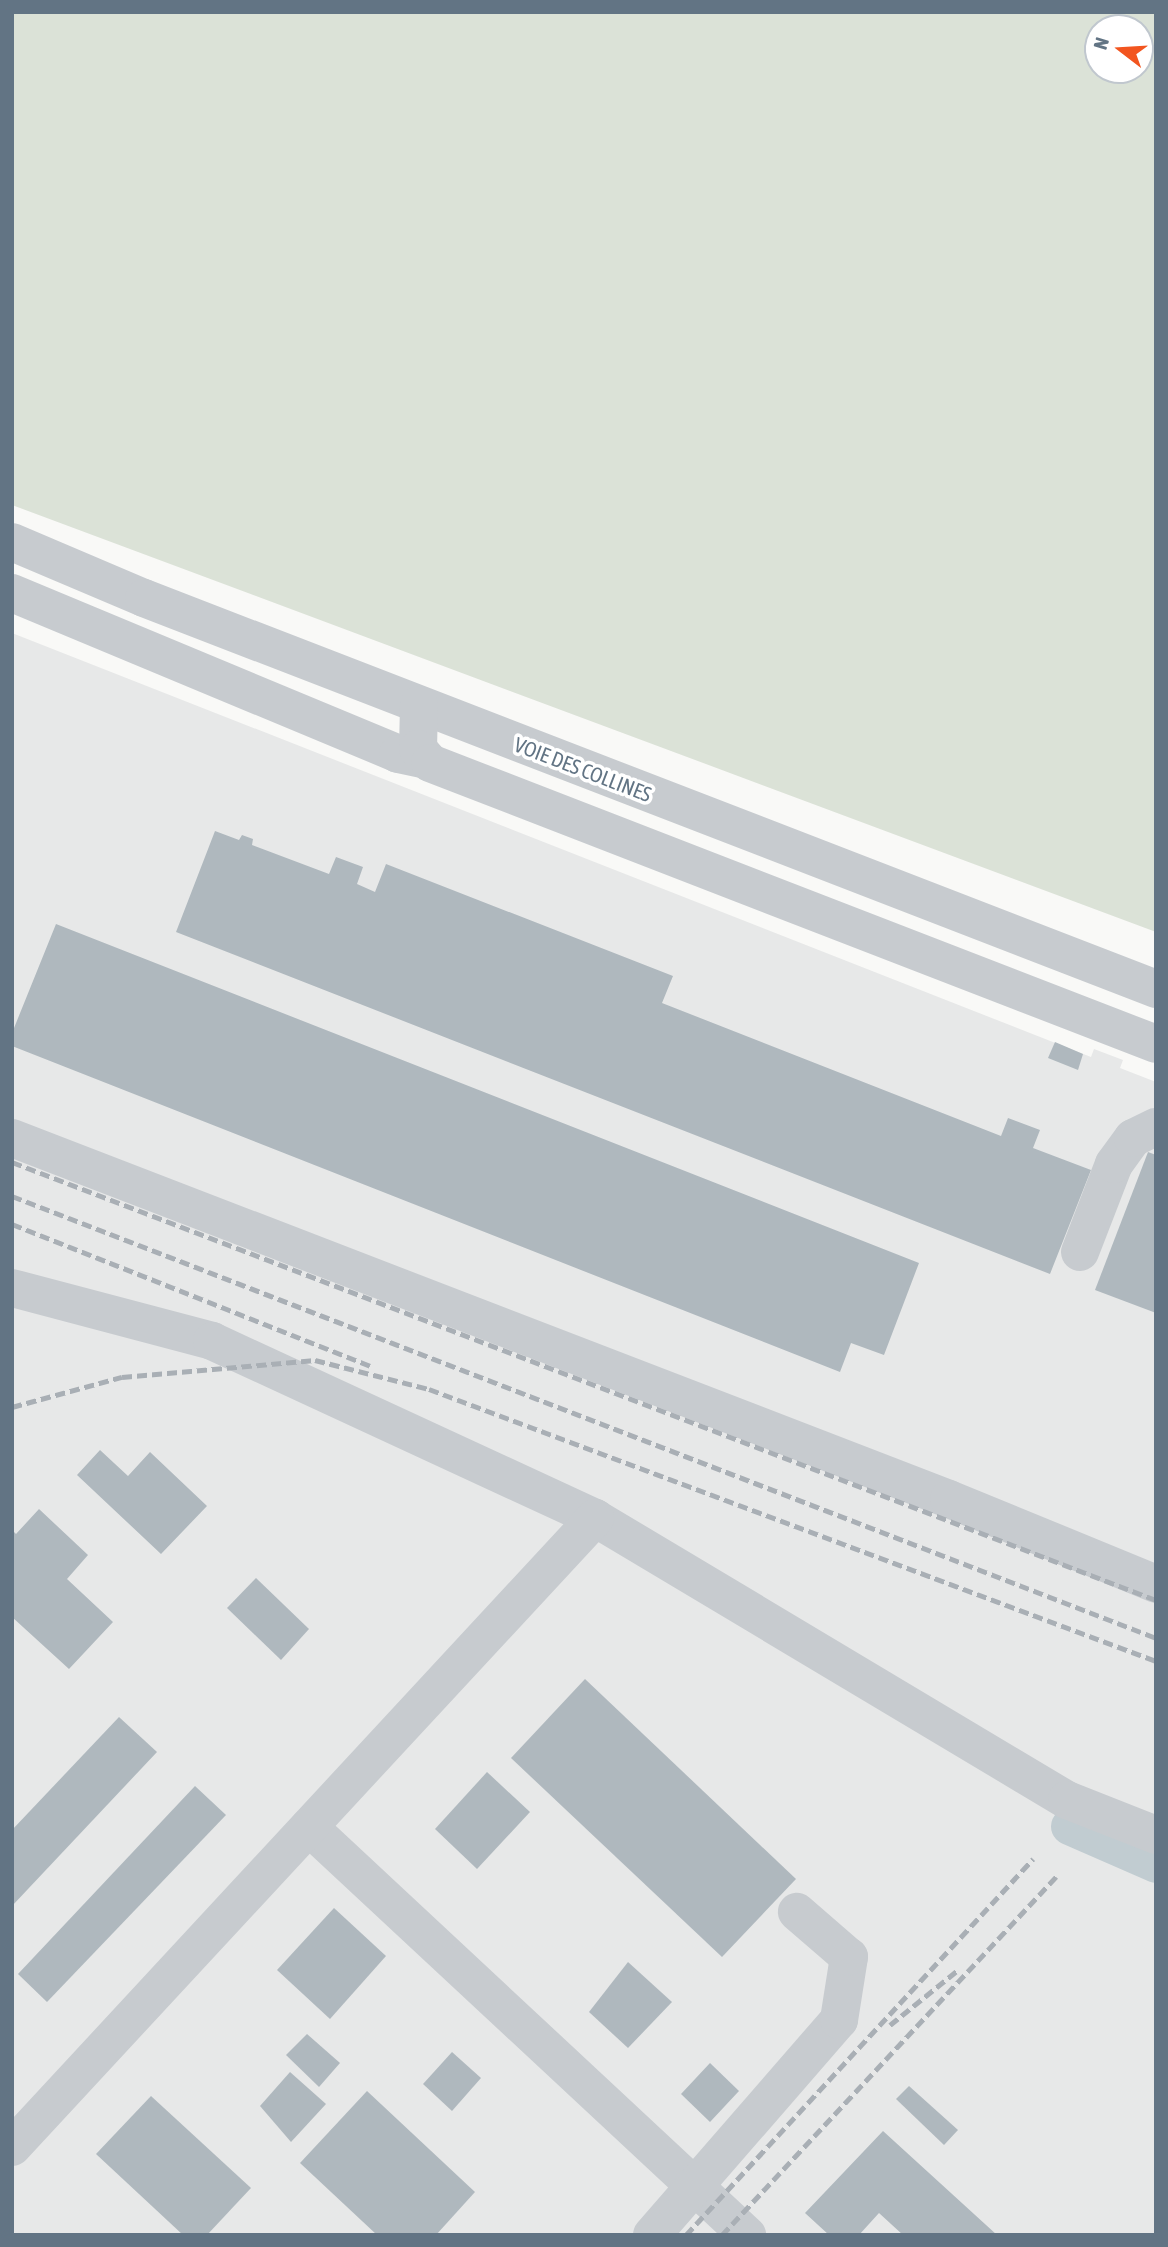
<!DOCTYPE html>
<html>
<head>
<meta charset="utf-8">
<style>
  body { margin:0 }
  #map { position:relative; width:1168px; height:2247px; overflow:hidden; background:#f9f9f7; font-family:"Asap Condensed",sans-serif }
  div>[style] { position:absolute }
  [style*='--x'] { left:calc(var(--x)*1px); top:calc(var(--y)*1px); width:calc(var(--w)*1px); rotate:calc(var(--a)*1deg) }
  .built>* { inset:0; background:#e7e8e8 }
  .green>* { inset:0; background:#dbe2d7 }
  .canal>* { height:37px; margin:-18.5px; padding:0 18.5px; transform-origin:18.5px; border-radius:18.5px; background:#c1ccd1 }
  .building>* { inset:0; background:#afb8be }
  .minor>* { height:38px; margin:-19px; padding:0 19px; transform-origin:19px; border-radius:19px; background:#c7cbcf }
  .rail>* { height:5px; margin-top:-2.5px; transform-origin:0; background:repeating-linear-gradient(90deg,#a9afb5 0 10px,transparent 0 15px) }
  span { translate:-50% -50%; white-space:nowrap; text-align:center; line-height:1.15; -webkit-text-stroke:7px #fff; paint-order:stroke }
  .street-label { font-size:21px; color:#627484 }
  .frame { position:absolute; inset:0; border:14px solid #627484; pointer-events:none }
  .north { position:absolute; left:1084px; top:14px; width:70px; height:70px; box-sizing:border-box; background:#fff; border:2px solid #c0c7ce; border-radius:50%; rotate:287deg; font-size:19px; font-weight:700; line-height:28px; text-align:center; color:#627484 }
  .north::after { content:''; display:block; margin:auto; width:24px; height:32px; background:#f2551f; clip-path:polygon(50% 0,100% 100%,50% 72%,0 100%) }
</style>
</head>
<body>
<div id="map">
  <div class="built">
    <div style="clip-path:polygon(12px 633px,1091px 1057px,1094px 1049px,1123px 1060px,1120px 1068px,1156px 1082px,1156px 2235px,12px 2235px)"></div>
  </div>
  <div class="green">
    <div style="clip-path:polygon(evenodd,12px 12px,1156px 12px,1156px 932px,12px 505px,12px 12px,1098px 28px,1140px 28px,1140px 70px,1098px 70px,1098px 28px)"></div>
  </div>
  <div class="canal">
    <div style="--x:1069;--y:1826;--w:95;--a:23.6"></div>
  </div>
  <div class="building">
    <div style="clip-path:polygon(215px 831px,239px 840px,242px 835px,253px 839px,252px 845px,329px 874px,336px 857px,363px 867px,357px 884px,375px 892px,386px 864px,673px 976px,662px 1003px,1001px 1136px,1008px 1118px,1040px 1130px,1033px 1148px,1091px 1170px,1050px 1274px,176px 932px)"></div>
    <div style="clip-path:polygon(56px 924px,919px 1263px,884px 1355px,851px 1343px,840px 1372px,12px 1046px,12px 1033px)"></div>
    <div style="clip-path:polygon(1055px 1042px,1083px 1054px,1078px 1070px,1048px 1058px)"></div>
    <div style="clip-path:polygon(1148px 1152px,1156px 1155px,1156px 1313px,1095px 1290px)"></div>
    <div style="clip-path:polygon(100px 1450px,128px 1476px,150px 1452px,207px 1506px,161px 1554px,77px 1475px)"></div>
    <div style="clip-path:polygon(39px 1509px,88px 1555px,67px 1579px,113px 1622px,69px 1669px,12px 1617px,12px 1530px,16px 1534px)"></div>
    <div style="clip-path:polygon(256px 1578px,309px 1629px,281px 1660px,227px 1608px)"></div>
    <div style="clip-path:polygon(585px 1679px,796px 1879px,722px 1957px,511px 1758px)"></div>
    <div style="clip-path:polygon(119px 1717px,157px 1752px,12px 1906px,12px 1830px)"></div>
    <div style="clip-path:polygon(487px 1772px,530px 1812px,477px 1869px,435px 1829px)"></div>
    <div style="clip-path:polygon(195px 1786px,226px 1815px,47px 2002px,18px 1974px)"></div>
    <div style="clip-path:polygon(334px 1908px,386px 1956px,330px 2019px,277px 1970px)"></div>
    <div style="clip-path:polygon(628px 1962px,672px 2002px,628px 2048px,589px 2012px)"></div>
    <div style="clip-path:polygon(307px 2034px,340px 2063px,319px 2087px,286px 2055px)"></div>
    <div style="clip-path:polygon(452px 2052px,481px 2078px,452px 2111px,423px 2084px)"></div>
    <div style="clip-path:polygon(710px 2063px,739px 2091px,710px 2122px,681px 2094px)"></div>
    <div style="clip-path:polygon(290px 2072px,326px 2104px,291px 2142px,260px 2106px)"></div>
    <div style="clip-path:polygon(909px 2086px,958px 2130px,944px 2145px,896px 2099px)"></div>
    <div style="clip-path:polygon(367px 2091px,475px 2192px,436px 2235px,377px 2235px,300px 2163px)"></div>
    <div style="clip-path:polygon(151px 2096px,251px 2188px,207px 2235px,183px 2235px,96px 2154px)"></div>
    <div style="clip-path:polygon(883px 2131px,997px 2235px,903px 2235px,879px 2213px,859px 2235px,829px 2235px,805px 2213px)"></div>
  </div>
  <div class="minor">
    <div style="--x:12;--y:542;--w:143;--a:23"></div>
    <div style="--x:144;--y:598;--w:1085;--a:21.12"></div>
    <div style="--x:12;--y:593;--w:418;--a:22.6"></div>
    <div style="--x:398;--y:754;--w:29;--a:12"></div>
    <div style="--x:419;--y:705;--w:44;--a:91.3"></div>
    <div style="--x:418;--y:749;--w:18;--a:49"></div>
    <div style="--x:430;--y:763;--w:778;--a:21.16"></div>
    <div style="--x:12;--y:1138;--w:1004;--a:21.07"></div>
    <div style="--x:949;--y:1499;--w:224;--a:22.3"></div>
    <div style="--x:1080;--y:1252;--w:94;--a:-68.9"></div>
    <div style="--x:1114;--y:1164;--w:32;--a:-54"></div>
    <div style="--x:1133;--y:1138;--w:25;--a:-26"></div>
    <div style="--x:12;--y:1288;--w:207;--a:14.8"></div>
    <div style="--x:212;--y:1341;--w:422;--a:24.8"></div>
    <div style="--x:595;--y:1518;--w:550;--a:30.86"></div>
    <div style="--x:1067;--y:1800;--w:96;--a:21.5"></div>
    <div style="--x:309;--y:1827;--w:599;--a:42.97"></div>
    <div style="--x:12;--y:2147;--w:858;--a:-47.17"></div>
    <div style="--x:652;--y:2235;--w:285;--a:-49"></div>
    <div style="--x:839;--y:2020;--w:64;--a:-81"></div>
    <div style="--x:849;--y:1957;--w:69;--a:-139.1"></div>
  </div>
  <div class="rail">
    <div style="--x:12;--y:1162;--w:1225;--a:20.95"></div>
    <div style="--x:12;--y:1196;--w:1226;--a:21.12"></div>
    <div style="--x:12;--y:1224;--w:385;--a:21.6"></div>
    <div style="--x:12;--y:1407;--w:114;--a:-15.3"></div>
    <div style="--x:122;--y:1377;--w:194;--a:-5"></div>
    <div style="--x:315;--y:1360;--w:118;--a:14.3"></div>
    <div style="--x:429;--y:1389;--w:776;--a:20.51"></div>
    <div style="--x:890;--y:2025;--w:87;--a:-39"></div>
    <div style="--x:686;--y:2235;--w:512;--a:-47.3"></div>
    <div style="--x:722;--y:2235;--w:490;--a:-47"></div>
  </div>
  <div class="street-label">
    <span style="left:583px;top:769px;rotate:21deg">VOIE DES COLLINES</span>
  </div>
  <div class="frame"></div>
  <div class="north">N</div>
</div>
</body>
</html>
